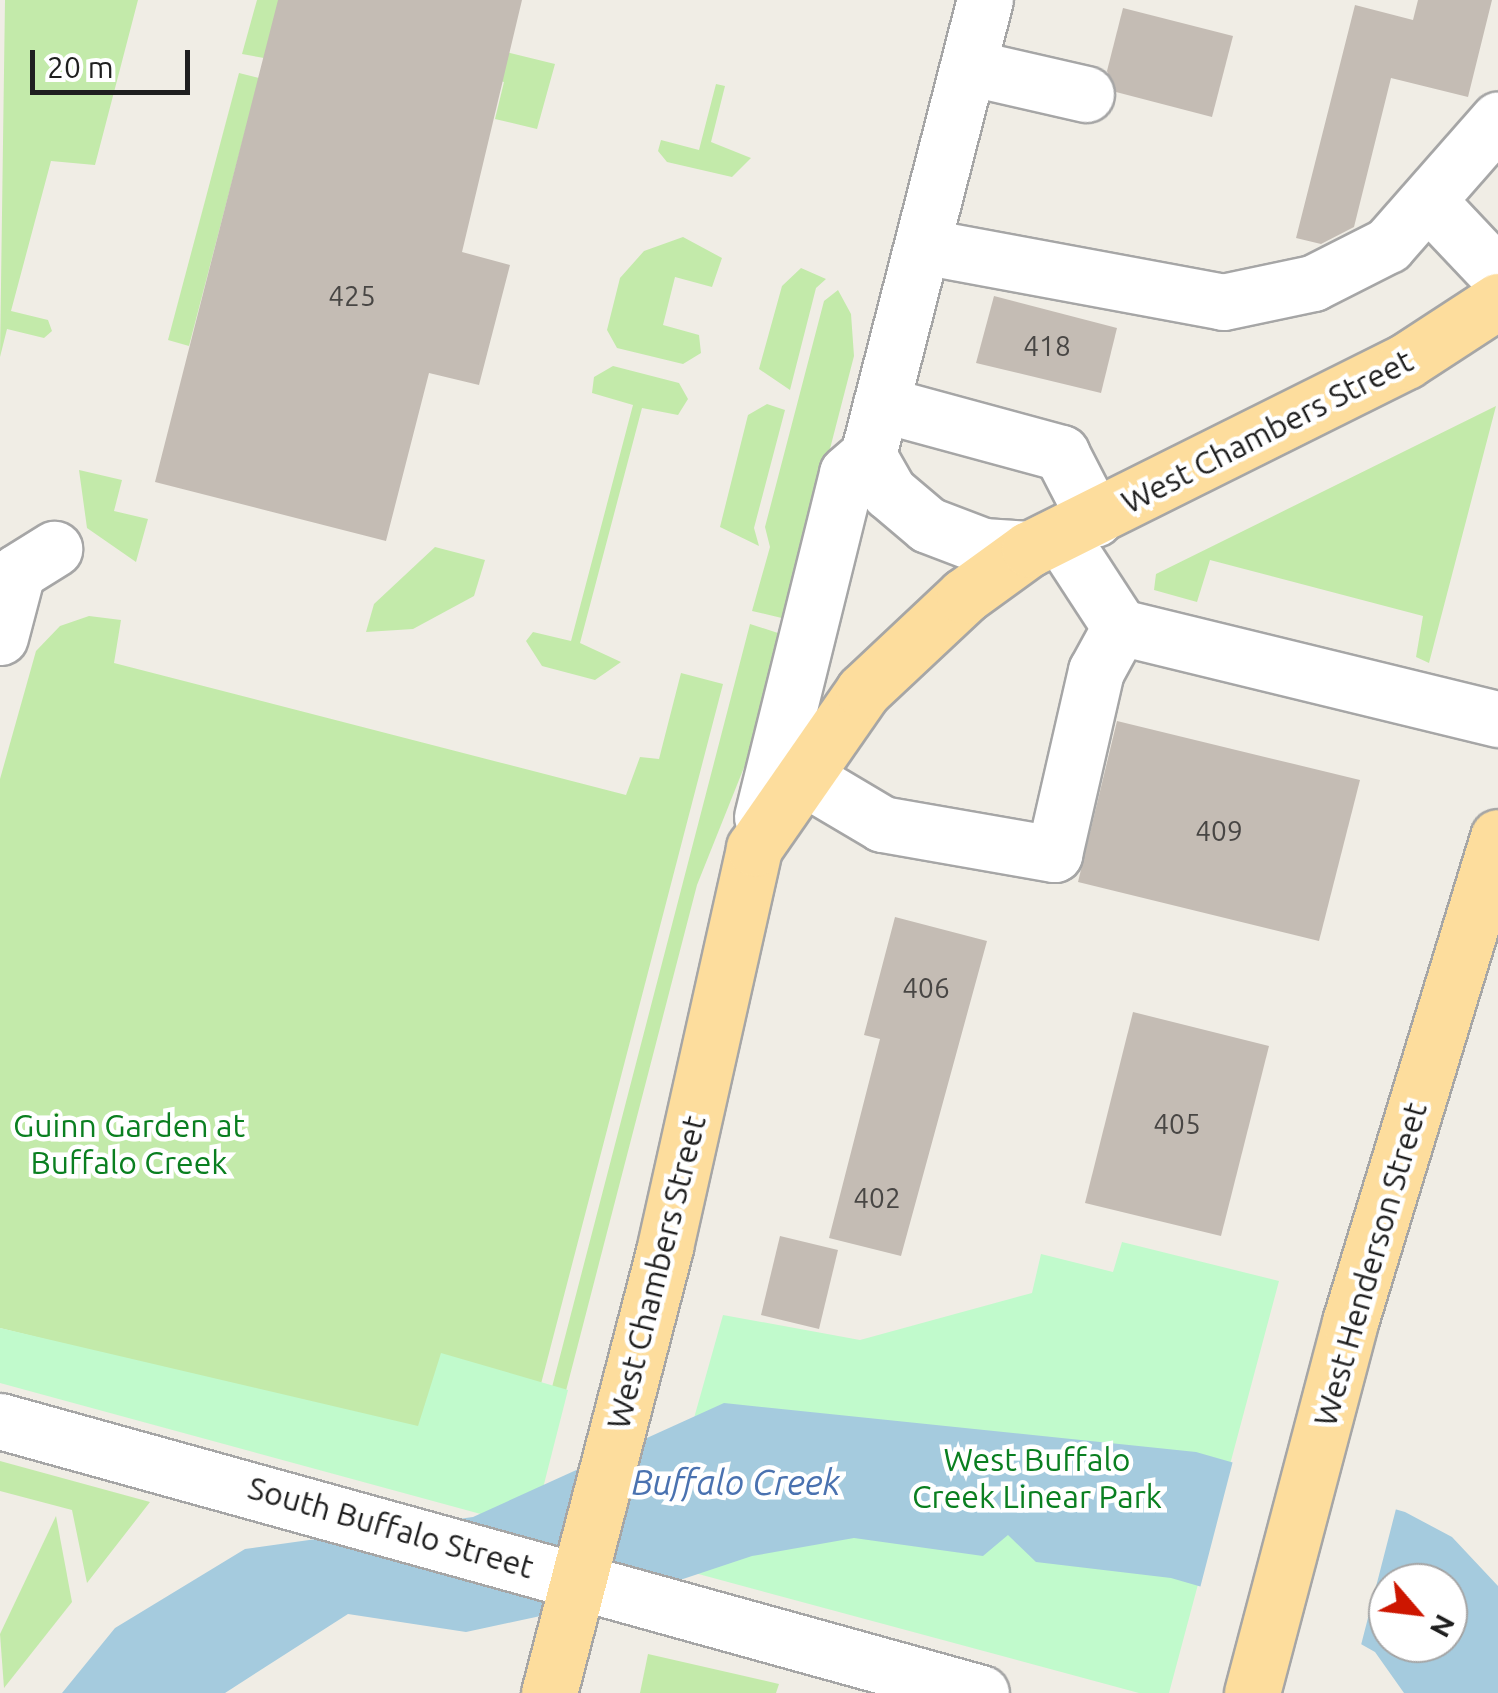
<!DOCTYPE html>
<html>
<head>
<meta charset="utf-8">
<style>
  body { margin:0 }
  #map { position:relative; width:1498px; height:1693px; overflow:hidden; background:#f0ede5; font-family:Ubuntu,sans-serif }
  div>[style] { position:absolute }
  [style*='--x'] { left:calc(var(--x)*1px); top:calc(var(--y)*1px); width:calc(var(--w)*1px); rotate:calc(var(--a)*1deg) }
  .grass>* { inset:0; background:#c3eaaa }
  .park>* { inset:0; background:#c1facc }
  .water>* { inset:0; background:#a5cbde }
  .pier>* { inset:0; background:#f0ede5 }
  .building>* { inset:0; background:#c4bcb4 }
  .roads { filter:drop-shadow(2px 0 #a6a6a6) drop-shadow(-2px 0 #a6a6a6) drop-shadow(0 2px #a6a6a6) drop-shadow(0 -2px #a6a6a6) }
  .minor>* { height:55px; margin:-27.5px; padding:0 27.5px; transform-origin:27.5px; border-radius:27.5px; background:#fff }
  .major>* { height:55px; margin:-27.5px; padding:0 27.5px; transform-origin:27.5px; border-radius:27.5px; background:#fddd9d }
  span { translate:-50% -50%; white-space:nowrap; text-align:center; line-height:1.15; -webkit-text-stroke:9px #fff; paint-order:stroke }
  .number-label { font-size:28px; color:#484644 }
  .number-label span { -webkit-text-stroke-width:0 }
  .street-label { font-size:32px; color:#1f1f1f }
  .park-label { font-size:32px; color:#0a7f20 }
  .water-label { font-size:35px; color:#4a72b0; font-style:italic }
  .north { position:absolute; left:1368px; top:1563px; width:100px; height:100px; box-sizing:border-box; background:#fff; border:2px solid #a5a5a5; border-radius:50%; rotate:118deg; font-size:28px; font-weight:700; line-height:40px; text-align:center; color:#1f1f1f }
  .north::after { content:''; display:block; margin:auto; width:35px; height:45px; background:#cd1600; clip-path:polygon(50% 0,100% 100%,50% 72%,0 100%) }
  .scale { position:absolute; left:30px; top:50px; width:160px; height:45px; box-sizing:border-box; border:5px solid #1f1f1f; border-top:0; padding-left:12px; font-size:30px; line-height:35px; white-space:nowrap; color:#1f1f1f; -webkit-text-stroke:8px #fff; paint-order:stroke }
</style>
</head>
<body>
<div id="map">
  <div class="grass">
    <div style="clip-path:polygon(5px 0,138px 0,95px 165px,51px 161px,11px 311px,48px 320px,52px 331px,44px 338px,7px 329px,0 357px)"></div>
    <div style="clip-path:polygon(257px 0,298px 0,264px 58px,242px 54px)"></div>
    <div style="clip-path:polygon(380px 21px,555px 64px,537px 129px,495px 119px,504px 82px,374px 49px)"></div>
    <div style="clip-path:polygon(239px 73px,259px 78px,189px 346px,168px 340px)"></div>
    <div style="clip-path:polygon(716px 84px,725px 86px,711px 142px,751px 158px,732px 177px,667px 162px,658px 151px,661px 140px,699px 150px)"></div>
    <div style="clip-path:polygon(683px 237px,722px 258px,712px 287px,675px 277px,663px 325px,699px 335px,701px 353px,683px 364px,617px 348px,607px 330px,620px 278px,644px 251px)"></div>
    <div style="clip-path:polygon(801px 268px,826px 279px,816px 288px,790px 390px,759px 369px,782px 286px)"></div>
    <div style="clip-path:polygon(838px 290px,851px 314px,854px 356px,786px 619px,752px 611px,770px 547px,765px 527px,824px 301px)"></div>
    <div style="clip-path:polygon(613px 366px,679px 383px,688px 399px,678px 415px,642px 408px,580px 643px,621px 662px,595px 680px,542px 666px,526px 641px,533px 632px,571px 641px,633px 405px,592px 393px,594px 377px)"></div>
    <div style="clip-path:polygon(767px 404px,785px 410px,754px 528px,759px 546px,720px 527px,748px 415px)"></div>
    <div style="clip-path:polygon(1496px 406px,1429px 663px,1416px 657px,1423px 616px,1210px 560px,1197px 602px,1154px 590px,1156px 574px)"></div>
    <div style="clip-path:polygon(79px 470px,122px 480px,114px 511px,148px 519px,136px 562px,87px 528px)"></div>
    <div style="clip-path:polygon(435px 547px,485px 560px,474px 596px,413px 629px,366px 632px,374px 604px)"></div>
    <div style="clip-path:polygon(89px 616px,121px 620px,114px 663px,626px 795px,640px 757px,659px 759px,681px 673px,723px 684px,529px 1430px,438px 1437px,0 1328px,0 779px,36px 651px,60px 626px)"></div>
    <div style="clip-path:polygon(750px 624px,781px 634px,757px 735px,697px 885px,561px 1410px,537px 1445px)"></div>
    <div style="clip-path:polygon(0 1461px,150px 1502px,87px 1583px,72px 1510px,0 1491px)"></div>
    <div style="clip-path:polygon(56px 1516px,72px 1602px,4px 1688px,0 1634px)"></div>
    <div style="clip-path:polygon(648px 1654px,779px 1684px,776px 1693px,640px 1693px)"></div>
  </div>
  <div class="park">
    <div style="clip-path:polygon(1122px 1242px,1279px 1281px,1169px 1693px,1139px 1693px,680px 1569px,669px 1507px,723px 1315px,860px 1340px,1032px 1293px,1041px 1254px,1113px 1272px)"></div>
    <div style="clip-path:polygon(0 1328px,418px 1426px,441px 1353px,568px 1390px,542px 1492px,499px 1519px,0 1383px)"></div>
  </div>
  <div class="water">
    <div style="clip-path:polygon(evenodd,724px 1403px,1196px 1452px,1405px 1512px,1452px 1537px,1498px 1586px,1498px 1693px,1404px 1693px,1375px 1652px,1320px 1621px,1171px 1578px,1036px 1562px,1008px 1535px,983px 1556px,854px 1538px,752px 1556px,629px 1597px,466px 1632px,348px 1614px,225px 1693px,62px 1693px,115px 1628px,245px 1549px,473px 1517px,724px 1403px,1388px 1583px,1448px 1583px,1448px 1643px,1388px 1643px,1388px 1583px)"></div>
  </div>
  <div class="pier">
    <div style="clip-path:polygon(1234px 1457px,1397px 1505px,1360px 1649px,1318px 1625px,1199px 1592px)"></div>
  </div>
  <div class="building">
    <div style="clip-path:polygon(278px 0,522px 0,462px 252px,510px 265px,479px 385px,429px 373px,386px 541px,155px 482px)"></div>
    <div style="clip-path:polygon(1418px 0,1492px 0,1468px 97px,1391px 78px,1354px 227px,1321px 244px,1296px 238px,1355px 5px,1413px 20px)"></div>
    <div style="clip-path:polygon(1123px 8px,1233px 36px,1212px 117px,1116px 92px,1107px 71px)"></div>
    <div style="clip-path:polygon(994px 296px,1117px 328px,1101px 393px,976px 363px)"></div>
    <div style="clip-path:polygon(1117px 721px,1360px 780px,1319px 941px,1078px 882px)"></div>
    <div style="clip-path:polygon(895px 917px,987px 941px,901px 1256px,829px 1238px,880px 1039px,864px 1035px)"></div>
    <div style="clip-path:polygon(1133px 1012px,1269px 1046px,1221px 1236px,1085px 1203px)"></div>
    <div style="clip-path:polygon(780px 1236px,838px 1250px,819px 1329px,761px 1315px)"></div>
  </div>
  <div class="roads">
    <div class="minor">
      <div style="--x:968;--y:67;--w:121;--a:12.9"></div>
      <div style="--x:1430;--y:203;--w:99;--a:46.6"></div>
      <div style="--x:922;--y:246;--w:306;--a:10.5"></div>
      <div style="--x:1223;--y:302;--w:92;--a:-11.9"></div>
      <div style="--x:1313;--y:283;--w:84;--a:-26.9"></div>
      <div style="--x:1388;--y:245;--w:167;--a:-48.7"></div>
      <div style="--x:881;--y:404;--w:187;--a:15.2"></div>
      <div style="--x:1061;--y:453;--w:74;--a:62.7"></div>
      <div style="--x:868;--y:455;--w:43;--a:60.4"></div>
      <div style="--x:889;--y:492;--w:51;--a:40.2"></div>
      <div style="--x:928;--y:525;--w:59;--a:20.9"></div>
      <div style="--x:983;--y:546;--w:46;--a:3.7"></div>
      <div style="--x:1060;--y:535;--w:110;--a:56.9"></div>
      <div style="--x:0;--y:637;--w:67;--a:-75.3"></div>
      <div style="--x:17;--y:572;--w:44;--a:-31.9"></div>
      <div style="--x:803;--y:777;--w:92;--a:30.7"></div>
      <div style="--x:882;--y:824;--w:175;--a:9.9"></div>
      <div style="--x:1054;--y:854;--w:188;--a:-77.1"></div>
      <div style="--x:1096;--y:671;--w:50;--a:-61.4"></div>
      <div style="--x:1120;--y:627;--w:389;--a:13.7"></div>
      <div style="--x:762;--y:817;--w:354;--a:-76.1"></div>
      <div style="--x:847;--y:473;--w:28;--a:-41"></div>
      <div style="--x:868;--y:455;--w:470;--a:-75.6"></div>
      <div style="--x:0;--y:1421;--w:1018;--a:15.5"></div>
    </div>
    <div class="major">
      <div style="--x:549;--y:1693;--w:461;--a:-75.4"></div>
      <div style="--x:665;--y:1247;--w:409;--a:-77.4"></div>
      <div style="--x:754;--y:848;--w:191;--a:-55.2"></div>
      <div style="--x:863;--y:691;--w:139;--a:-43.2"></div>
      <div style="--x:964;--y:596;--w:80;--a:-35.9"></div>
      <div style="--x:1029;--y:549;--w:421;--a:-26.5"></div>
      <div style="--x:1406;--y:361;--w:110;--a:-33.1"></div>
      <div style="--x:1252;--y:1693;--w:384;--a:-75.2"></div>
      <div style="--x:1350;--y:1322;--w:507;--a:-73.03"></div>
    </div>
  </div>
  <div class="number-label">
    <span style="left:352px;top:296px">425</span>
    <span style="left:1047px;top:346px">418</span>
    <span style="left:1219px;top:831px">409</span>
    <span style="left:926px;top:988px">406</span>
    <span style="left:1177px;top:1124px">405</span>
    <span style="left:877px;top:1198px">402</span>
  </div>
  <div class="street-label">
    <span style="left:1267px;top:431px;rotate:-27deg">West Chambers Street</span>
    <span style="left:1370px;top:1264px;rotate:-74deg">West Henderson Street</span>
    <span style="left:656px;top:1272px;rotate:-76deg">West Chambers Street</span>
    <span style="left:391px;top:1527px;rotate:16deg">South Buffalo Street</span>
  </div>
  <div class="park-label">
    <span style="left:129px;top:1144px">Guinn Garden at<br>Buffalo Creek</span>
    <span style="left:1037px;top:1478px">West Buffalo<br>Creek Linear Park</span>
  </div>
  <div class="water-label">
    <span style="left:736px;top:1482px">Buffalo Creek</span>
  </div>
  <div class="north">N</div>
  <div class="scale">20 m</div>
</div>
</body>
</html>
